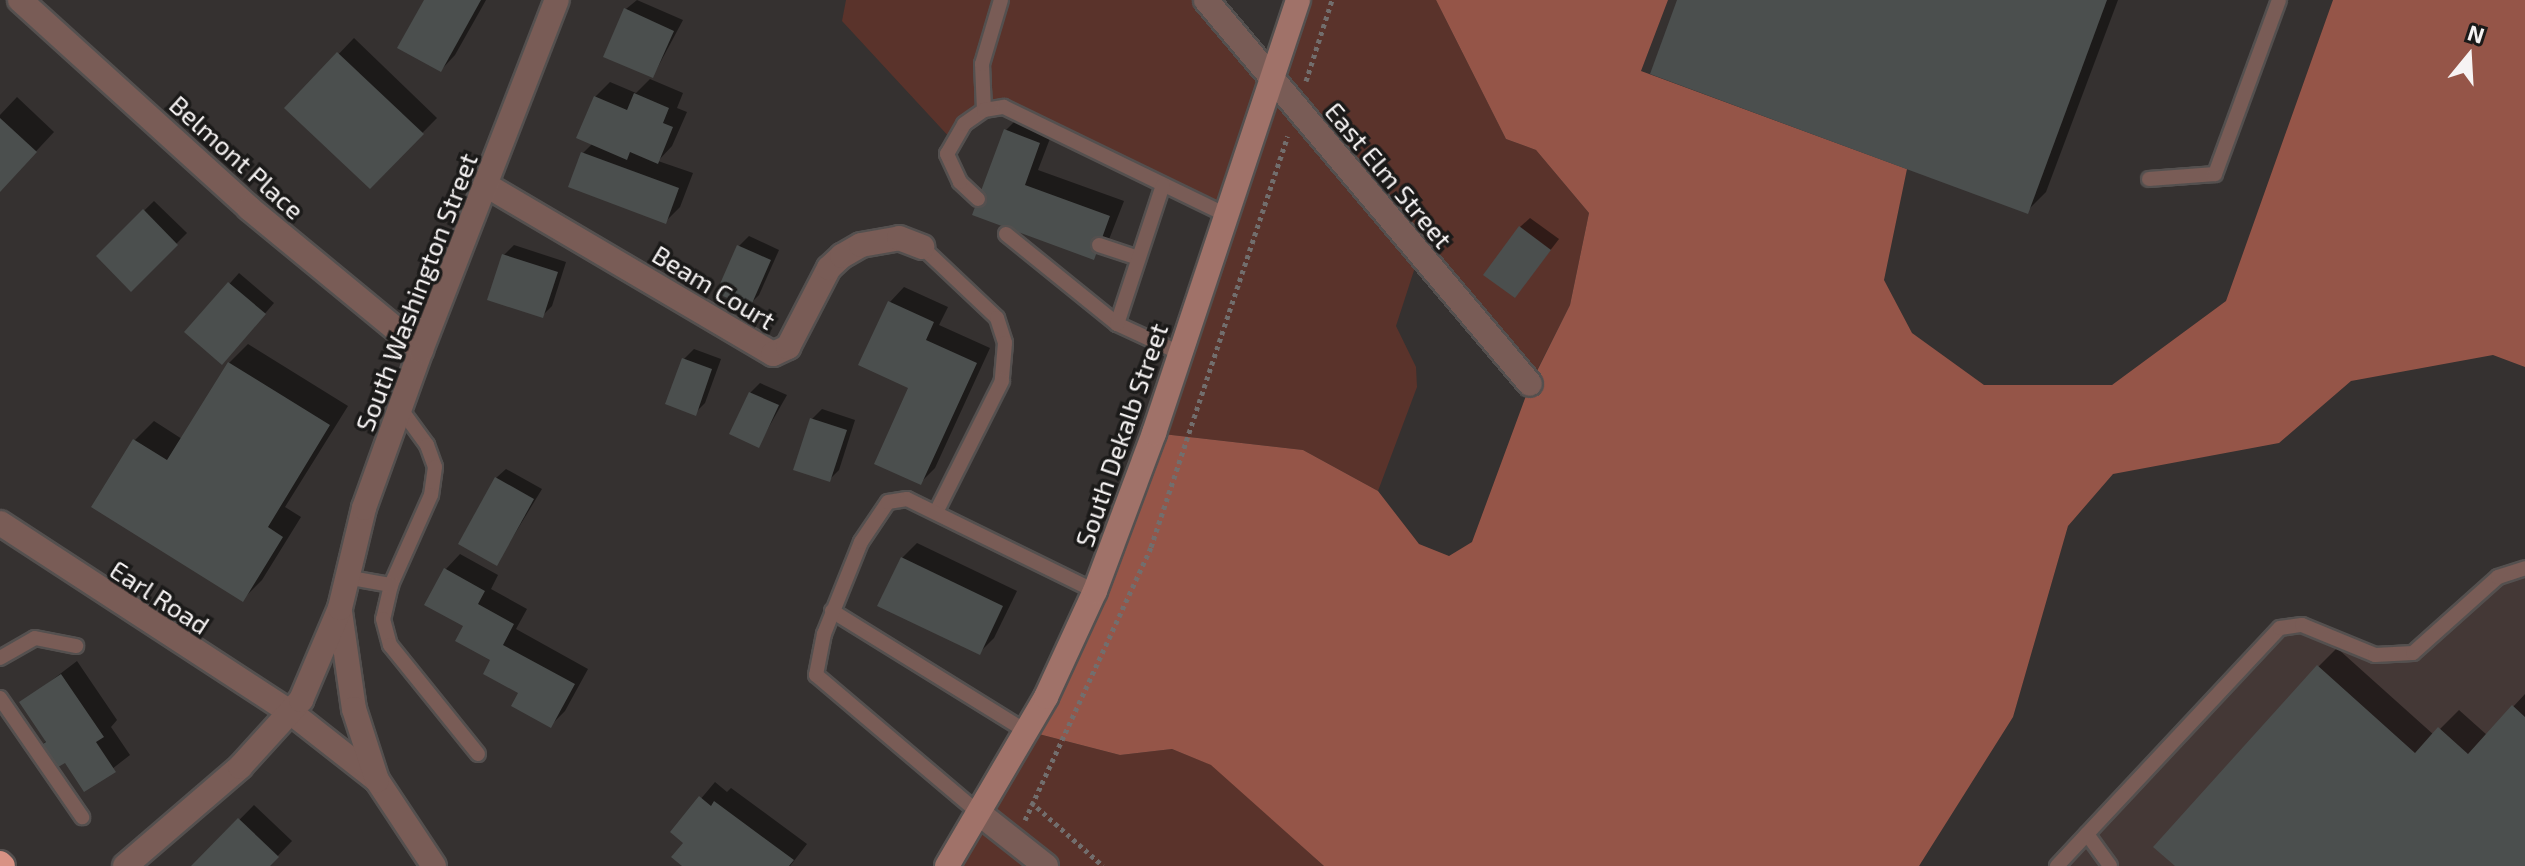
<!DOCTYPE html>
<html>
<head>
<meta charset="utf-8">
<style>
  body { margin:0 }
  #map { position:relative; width:2525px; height:866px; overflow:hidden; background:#353130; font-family:"Exo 2",sans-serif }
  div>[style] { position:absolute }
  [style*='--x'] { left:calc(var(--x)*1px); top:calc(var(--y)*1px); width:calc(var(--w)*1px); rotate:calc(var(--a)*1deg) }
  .built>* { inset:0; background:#443836 }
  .green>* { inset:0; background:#5a332b }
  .forest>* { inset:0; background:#955548 }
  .shadow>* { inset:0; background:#0007 }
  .building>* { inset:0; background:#4b4f4e }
  .path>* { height:5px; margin-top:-2.5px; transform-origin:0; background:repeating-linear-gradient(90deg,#726e6d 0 4px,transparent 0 8px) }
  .roads { filter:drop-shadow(2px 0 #54504f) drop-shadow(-2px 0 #54504f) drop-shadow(0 2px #54504f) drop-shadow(0 -2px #54504f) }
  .lane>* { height:14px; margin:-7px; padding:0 7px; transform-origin:7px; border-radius:7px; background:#795c56 }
  .street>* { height:24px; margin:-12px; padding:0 12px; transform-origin:12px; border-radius:12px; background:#795c56 }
  .secondary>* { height:24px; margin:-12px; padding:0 12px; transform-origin:12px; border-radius:12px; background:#a07269 }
  .highway>* { height:24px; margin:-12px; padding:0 12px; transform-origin:12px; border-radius:12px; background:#d89284 }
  span { translate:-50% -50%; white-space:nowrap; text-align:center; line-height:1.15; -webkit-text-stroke:7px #1b1a19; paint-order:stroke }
  .street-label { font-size:26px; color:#f6f3f3 }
  .north { position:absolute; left:2429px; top:16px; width:80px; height:80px; -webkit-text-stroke:6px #1b1a19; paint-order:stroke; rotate:18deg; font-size:22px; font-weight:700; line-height:32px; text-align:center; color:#f6f3f3 }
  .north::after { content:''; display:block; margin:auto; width:28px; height:36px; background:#f6f3f3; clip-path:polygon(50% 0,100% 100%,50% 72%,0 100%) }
</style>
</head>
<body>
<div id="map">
  <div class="built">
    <div style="clip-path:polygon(2525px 568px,2525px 866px,2057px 866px,2291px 624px,2340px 645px,2413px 653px,2498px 577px)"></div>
  </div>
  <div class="green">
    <div style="clip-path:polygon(846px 0,1206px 0,1272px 79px,1298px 0,1436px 0,1506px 139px,1536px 150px,1589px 213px,1570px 305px,1530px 384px,1419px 255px,1396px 326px,1416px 367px,1417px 387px,1378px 491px,1303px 450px,1154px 433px,1226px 215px,1035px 119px,984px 110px,952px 140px,842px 21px)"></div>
    <div style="clip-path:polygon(1027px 731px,1120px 755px,1172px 749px,1212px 765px,1324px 866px,947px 866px)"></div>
  </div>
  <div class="forest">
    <div style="clip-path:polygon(1436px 0,1668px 0,1641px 71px,1907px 169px,1884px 280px,1912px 333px,1984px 385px,2112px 385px,2226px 301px,2333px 0,2525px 0,2525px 367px,2493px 355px,2351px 381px,2279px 443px,2113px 474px,2068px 526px,2013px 717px,1919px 866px,1324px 866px,1211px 765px,1172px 749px,1120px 755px,1027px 731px,1154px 433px,1303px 450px,1378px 491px,1419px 544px,1449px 556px,1472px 542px,1530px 385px,1570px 305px,1589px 213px,1536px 150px,1506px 139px)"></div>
  </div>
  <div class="shadow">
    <div style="clip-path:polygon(426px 0,486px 0,455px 55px,441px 70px)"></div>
    <div style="clip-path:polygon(637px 0,683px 20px,653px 76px,626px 9px)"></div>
    <div style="clip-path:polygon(1679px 0,2118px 0,2046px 192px,2027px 211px)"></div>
    <div style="clip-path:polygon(354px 38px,437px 118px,370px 186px,287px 108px)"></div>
    <div style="clip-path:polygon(650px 79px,683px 93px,677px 108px,687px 112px,672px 146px,658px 161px,693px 173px,680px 207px,665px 222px,583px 153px,592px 144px,595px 97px,610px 82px,636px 93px)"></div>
    <div style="clip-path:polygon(17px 97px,54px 132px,0 190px,0 115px)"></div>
    <div style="clip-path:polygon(1021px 115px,1054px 128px,1038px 170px,1124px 201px,1108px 242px,1093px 257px,975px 214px,1006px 130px)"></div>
    <div style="clip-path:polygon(154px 201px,187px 233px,131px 289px,98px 256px)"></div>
    <div style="clip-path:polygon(1530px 218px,1559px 239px,1515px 296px,1520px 227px)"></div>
    <div style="clip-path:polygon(749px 236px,779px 250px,759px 295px,749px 305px,739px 246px)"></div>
    <div style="clip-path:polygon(514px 245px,566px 262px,552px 306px,542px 316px,504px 255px)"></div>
    <div style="clip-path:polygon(239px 273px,274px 303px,231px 353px,187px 332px)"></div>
    <div style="clip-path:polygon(904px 287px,948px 307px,939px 325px,990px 348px,935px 468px,920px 483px,911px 387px,890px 302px)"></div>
    <div style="clip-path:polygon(248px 344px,348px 406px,285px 507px,301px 517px,262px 580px,243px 599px,93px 507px,135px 440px,154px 421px,182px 439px,229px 363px)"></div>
    <div style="clip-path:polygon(694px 349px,721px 359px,705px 403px,695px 413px,684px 359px)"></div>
    <div style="clip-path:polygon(760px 383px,787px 395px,758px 446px,750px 393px)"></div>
    <div style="clip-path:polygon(822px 409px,855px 420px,839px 470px,829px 480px,812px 419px)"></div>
    <div style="clip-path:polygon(506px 469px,542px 489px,497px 563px,496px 478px)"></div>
    <div style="clip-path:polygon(917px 543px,1017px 591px,994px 638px,979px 653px,902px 558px)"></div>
    <div style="clip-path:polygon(460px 554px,498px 575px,491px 589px,527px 609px,516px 629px,588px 669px,565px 711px,550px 726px,466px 625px,446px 569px)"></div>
    <div style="clip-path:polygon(2337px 648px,2434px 735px,2459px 710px,2487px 735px,2525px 694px,2525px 866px,2178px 866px,2318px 667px)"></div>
    <div style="clip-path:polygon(77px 661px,117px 720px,111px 727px,130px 755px,85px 790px,65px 760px,40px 747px,47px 740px,22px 703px)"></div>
    <div style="clip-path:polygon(715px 782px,727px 792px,731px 788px,807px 844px,790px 866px,685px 866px,686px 842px,673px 832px)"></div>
    <div style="clip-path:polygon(254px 805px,292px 841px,268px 866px,194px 866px)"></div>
  </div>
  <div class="building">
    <div style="clip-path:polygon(424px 0,481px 0,441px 72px,397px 48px)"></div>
    <div style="clip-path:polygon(1677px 0,2107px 0,2028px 214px,1650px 74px)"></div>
    <div style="clip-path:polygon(624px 8px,674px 31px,653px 78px,603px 57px)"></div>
    <div style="clip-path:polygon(337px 52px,424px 134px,370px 189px,284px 108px)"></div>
    <div style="clip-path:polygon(634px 93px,669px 108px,663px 123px,673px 127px,658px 164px,630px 152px,627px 160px,576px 138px,594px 96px,627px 110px)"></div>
    <div style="clip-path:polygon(0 118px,37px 152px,0 192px)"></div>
    <div style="clip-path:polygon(1004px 129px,1040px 143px,1025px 185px,1110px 216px,1094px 260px,972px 215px)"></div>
    <div style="clip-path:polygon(581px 152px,679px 188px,666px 224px,568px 187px)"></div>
    <div style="clip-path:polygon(143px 209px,178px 245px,131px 292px,96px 256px)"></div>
    <div style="clip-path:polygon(1519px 226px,1551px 250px,1515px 298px,1483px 275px)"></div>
    <div style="clip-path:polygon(737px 245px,771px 260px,750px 308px,716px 293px)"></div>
    <div style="clip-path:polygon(502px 254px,558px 272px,543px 318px,487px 300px)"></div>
    <div style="clip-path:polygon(228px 282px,266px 314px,222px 365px,184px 332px)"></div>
    <div style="clip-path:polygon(888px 301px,934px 322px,926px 340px,977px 363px,921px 485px,874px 464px,908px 388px,858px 365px)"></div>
    <div style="clip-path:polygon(682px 358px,712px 369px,696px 416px,665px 404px)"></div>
    <div style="clip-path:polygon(228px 362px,330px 425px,268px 527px,283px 537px,243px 602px,91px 507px,133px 439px,167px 460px)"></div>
    <div style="clip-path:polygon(749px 392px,779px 405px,759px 448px,729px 434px)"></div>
    <div style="clip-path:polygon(810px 418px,847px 430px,830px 482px,793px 470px)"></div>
    <div style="clip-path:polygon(495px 477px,534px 499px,497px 566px,458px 544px)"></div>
    <div style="clip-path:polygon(901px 557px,1003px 606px,980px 655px,877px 606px)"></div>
    <div style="clip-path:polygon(444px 568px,485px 591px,478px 604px,514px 624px,503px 645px,575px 684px,551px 728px,511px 706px,518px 693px,483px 674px,490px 660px,455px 641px,463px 626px,424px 605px)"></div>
    <div style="clip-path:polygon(2317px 665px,2415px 753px,2438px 727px,2468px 754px,2512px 705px,2525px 717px,2525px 866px,2175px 866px,2153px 847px)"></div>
    <div style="clip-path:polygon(61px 674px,104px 737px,96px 742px,116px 772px,84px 792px,65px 763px,53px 770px,38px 747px,46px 742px,19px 702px)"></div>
    <div style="clip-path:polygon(699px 796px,711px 806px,714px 801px,794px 860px,789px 866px,682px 866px,671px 857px,683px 843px,670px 832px)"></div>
    <div style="clip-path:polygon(238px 818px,279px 857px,270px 866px,191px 866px)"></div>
  </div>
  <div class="path">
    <div style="--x:1306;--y:81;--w:85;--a:-72.2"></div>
    <div style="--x:1031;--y:802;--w:96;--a:41.6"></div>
    <div style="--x:1025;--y:820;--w:301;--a:-65.2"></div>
    <div style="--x:1151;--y:547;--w:433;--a:-71.6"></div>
  </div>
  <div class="roads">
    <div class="lane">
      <div style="--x:984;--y:110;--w:46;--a:-92.5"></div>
      <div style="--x:982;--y:64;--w:67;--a:-73.5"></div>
      <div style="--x:2149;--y:179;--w:66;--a:-4.3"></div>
      <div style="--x:2215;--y:174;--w:185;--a:-69.8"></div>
      <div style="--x:978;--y:199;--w:25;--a:-137"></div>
      <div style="--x:960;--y:182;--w:31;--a:-115"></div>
      <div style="--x:947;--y:154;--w:34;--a:-60"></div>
      <div style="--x:964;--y:124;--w:24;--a:-35"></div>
      <div style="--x:984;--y:110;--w:20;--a:-9"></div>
      <div style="--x:1004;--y:107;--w:247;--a:25.9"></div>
      <div style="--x:1006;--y:234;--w:143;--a:39"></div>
      <div style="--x:1117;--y:324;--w:69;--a:24.7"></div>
      <div style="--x:1099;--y:245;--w:41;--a:18.4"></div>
      <div style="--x:922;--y:247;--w:103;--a:43.4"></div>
      <div style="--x:997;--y:318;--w:26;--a:72"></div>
      <div style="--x:1005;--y:343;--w:38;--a:95"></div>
      <div style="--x:1002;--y:381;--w:147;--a:116.7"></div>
      <div style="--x:1117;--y:324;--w:146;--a:-71.7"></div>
      <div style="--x:400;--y:408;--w:46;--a:53.9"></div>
      <div style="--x:427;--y:445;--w:23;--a:70"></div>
      <div style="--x:435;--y:467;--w:28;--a:98"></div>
      <div style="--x:431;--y:495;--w:98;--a:114"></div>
      <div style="--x:391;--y:585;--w:35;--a:103"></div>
      <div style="--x:383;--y:619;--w:27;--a:75"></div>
      <div style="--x:390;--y:645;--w:140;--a:51.1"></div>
      <div style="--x:346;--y:577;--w:46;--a:10.1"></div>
      <div style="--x:832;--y:611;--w:229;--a:31.8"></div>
      <div style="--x:0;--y:658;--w:40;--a:-29.7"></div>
      <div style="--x:35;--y:638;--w:42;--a:11"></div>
      <div style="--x:0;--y:698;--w:145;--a:55.4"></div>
      <div style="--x:980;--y:814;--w:215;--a:-139.7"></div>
      <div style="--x:816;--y:675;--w:42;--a:-79"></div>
      <div style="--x:824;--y:634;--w:99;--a:-68.1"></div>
      <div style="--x:861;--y:542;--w:48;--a:-56"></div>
      <div style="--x:888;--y:502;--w:19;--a:-9"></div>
      <div style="--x:907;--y:499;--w:209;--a:26.1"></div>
      <div style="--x:2087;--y:834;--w:39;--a:54"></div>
      <div style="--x:2057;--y:866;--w:326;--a:-46.9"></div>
      <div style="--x:2280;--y:628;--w:22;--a:-8"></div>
      <div style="--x:2302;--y:625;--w:79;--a:22.3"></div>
      <div style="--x:2375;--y:655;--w:38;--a:-3"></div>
      <div style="--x:2413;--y:653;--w:114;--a:-41.8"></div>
      <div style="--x:2498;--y:577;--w:28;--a:-18"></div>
    </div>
    <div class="street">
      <div style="--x:20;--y:0;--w:309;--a:42.2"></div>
      <div style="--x:249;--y:208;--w:223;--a:39.5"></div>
      <div style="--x:1206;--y:0;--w:502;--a:49.84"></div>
      <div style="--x:486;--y:185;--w:333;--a:30.5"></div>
      <div style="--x:773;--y:354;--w:17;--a:-25"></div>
      <div style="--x:788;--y:347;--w:89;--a:-62.6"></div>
      <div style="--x:829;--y:268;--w:18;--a:-43"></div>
      <div style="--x:842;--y:256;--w:22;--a:-30"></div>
      <div style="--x:861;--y:245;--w:39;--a:-10"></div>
      <div style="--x:899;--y:238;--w:25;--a:21"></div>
      <div style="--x:0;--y:523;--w:350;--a:33.1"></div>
      <div style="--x:293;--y:714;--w:107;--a:38.2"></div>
      <div style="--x:377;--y:780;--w:103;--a:56.5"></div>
      <div style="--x:340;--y:612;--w:98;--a:81.8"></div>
      <div style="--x:354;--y:709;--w:75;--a:72.1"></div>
      <div style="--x:980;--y:814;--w:84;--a:38.2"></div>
      <div style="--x:125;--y:866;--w:152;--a:-40.7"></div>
      <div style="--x:240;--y:767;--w:91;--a:-47.7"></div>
      <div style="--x:301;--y:700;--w:100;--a:-67"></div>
      <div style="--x:340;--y:608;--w:103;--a:-76.5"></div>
      <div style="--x:364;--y:508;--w:168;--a:-70.2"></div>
      <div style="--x:421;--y:350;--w:375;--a:-68.8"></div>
    </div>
    <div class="secondary">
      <div style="--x:947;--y:866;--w:196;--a:-59.6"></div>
      <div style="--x:1046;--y:697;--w:117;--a:-65.2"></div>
      <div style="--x:1095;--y:591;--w:169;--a:-69.5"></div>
      <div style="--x:1154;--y:433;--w:456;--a:-71.6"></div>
    </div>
    <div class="highway">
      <div style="--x:0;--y:863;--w:4;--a:45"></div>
    </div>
  </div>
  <div class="street-label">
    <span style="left:237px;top:157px;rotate:42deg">Belmont Place</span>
    <span style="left:1389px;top:175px;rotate:50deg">East Elm Street</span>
    <span style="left:714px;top:287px;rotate:31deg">Beam Court</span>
    <span style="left:416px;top:292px;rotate:-69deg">South Washington Street</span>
    <span style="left:1121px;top:435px;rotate:-71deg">South Dekalb Street</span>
    <span style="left:160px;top:597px;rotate:33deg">Earl Road</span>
  </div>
  <div class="north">N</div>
</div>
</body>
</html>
